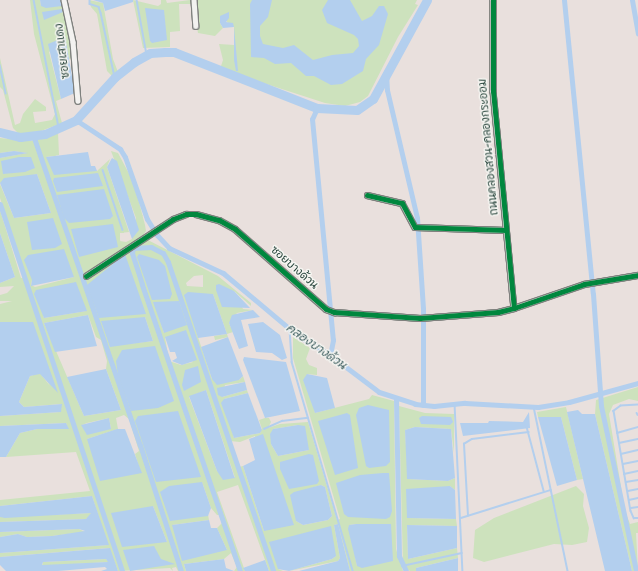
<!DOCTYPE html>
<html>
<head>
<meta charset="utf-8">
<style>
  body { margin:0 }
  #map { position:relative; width:638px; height:571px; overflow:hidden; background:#e9e0dd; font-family:Kalam,"Playpen Sans Thai",sans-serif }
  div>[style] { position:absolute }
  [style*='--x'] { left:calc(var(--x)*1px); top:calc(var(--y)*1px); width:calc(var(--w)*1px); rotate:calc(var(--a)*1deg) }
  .green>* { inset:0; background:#cde2bd }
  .water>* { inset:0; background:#b3cfee }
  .stream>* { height:1.5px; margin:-0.75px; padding:0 0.75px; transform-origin:0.75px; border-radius:0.75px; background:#b3cfee }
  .canal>* { height:5px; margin:-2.5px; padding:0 2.5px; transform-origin:2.5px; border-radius:2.5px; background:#b3cfee }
  .river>* { height:9px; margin:-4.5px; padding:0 4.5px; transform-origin:4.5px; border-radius:4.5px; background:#b3cfee }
  .roads { filter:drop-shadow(1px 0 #7f817e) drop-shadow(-1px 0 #7f817e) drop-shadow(0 1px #7f817e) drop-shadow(0 -1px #7f817e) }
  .street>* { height:4.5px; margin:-2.25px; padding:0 2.25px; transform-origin:2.25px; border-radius:2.25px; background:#f3f2f0 }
  .cycleway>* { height:5px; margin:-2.5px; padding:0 2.5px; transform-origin:2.5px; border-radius:2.5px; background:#00873e }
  span { translate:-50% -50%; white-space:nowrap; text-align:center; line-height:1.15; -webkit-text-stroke:3px #f6f6f2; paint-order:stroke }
  .street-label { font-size:11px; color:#1f3d34 }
  .water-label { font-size:12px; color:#38595b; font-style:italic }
</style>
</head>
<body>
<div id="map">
  <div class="green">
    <div style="clip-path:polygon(30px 0,40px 0,41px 6px,62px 6px,61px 0,67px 0,78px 55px,69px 59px,65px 37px,49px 52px,61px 99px,56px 101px,62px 123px,41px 131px,19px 134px,13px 128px,3px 90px,0 87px,0 58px,15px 125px,20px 123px,23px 114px,35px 99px,46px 107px,46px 111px,33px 112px,35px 123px,52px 120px,55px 114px,34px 34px)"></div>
    <div style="clip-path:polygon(89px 0,103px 3px,113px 59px,118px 72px,112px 76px,107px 71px,97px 14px,91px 7px)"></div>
    <div style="clip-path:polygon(133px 0,158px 6px,161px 4px,161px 0,166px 0,167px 3px,190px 0,417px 0,415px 4px,418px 5px,398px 37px,368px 96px,360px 102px,345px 106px,325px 103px,220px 69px,223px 60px,219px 44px,234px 45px,234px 60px,234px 27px,226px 21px,220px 23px,223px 28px,215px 36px,198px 33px,193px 4px,179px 4px,180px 31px,170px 32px,170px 47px,143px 48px)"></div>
    <div style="clip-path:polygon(evenodd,58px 132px,59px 155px,46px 157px,97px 171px,110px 159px,107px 167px,129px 232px,120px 233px,120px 241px,126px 242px,132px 239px,136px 218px,111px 151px,118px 153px,134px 183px,145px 225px,146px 231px,142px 237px,218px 276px,251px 303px,251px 306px,234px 291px,243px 309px,253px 310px,237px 313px,229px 323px,233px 332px,227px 334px,228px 337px,215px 340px,214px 336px,227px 334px,213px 294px,196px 331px,212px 379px,239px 380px,243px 376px,245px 382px,225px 385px,222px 397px,247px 390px,248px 393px,224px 399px,234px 438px,260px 433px,262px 429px,259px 420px,265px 418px,269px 418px,271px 422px,268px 428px,280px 424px,308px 422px,337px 520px,340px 519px,293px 358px,293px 337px,310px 348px,306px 359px,309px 365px,317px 368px,317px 375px,307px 374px,315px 413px,369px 399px,372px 395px,394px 401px,396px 549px,403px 571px,350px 571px,338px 524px,334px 525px,340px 558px,338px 561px,289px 571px,332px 559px,336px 556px,278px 569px,283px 571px,269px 571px,238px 485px,217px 492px,245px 571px,234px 571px,237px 567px,231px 553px,224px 559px,184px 564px,186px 571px,178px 571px,176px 567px,172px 568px,173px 571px,170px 568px,118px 571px,109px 548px,0 557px,0 553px,108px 545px,92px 496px,0 506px,0 500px,90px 491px,76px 452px,6px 457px,20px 433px,37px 429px,68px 429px,66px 423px,0 426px,0 416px,61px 412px,61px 404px,24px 407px,19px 402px,30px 376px,40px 373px,50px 386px,12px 322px,0 322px,0 304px,12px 301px,0 301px,0 295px,7px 293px,14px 286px,0 287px,0 283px,15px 277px,0 233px,0 210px,21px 278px,26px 277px,0 198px,0 184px,14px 218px,51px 213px,37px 174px,0 183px,0 158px,27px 153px,14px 151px,0 153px,0 138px,31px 141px,58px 132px,203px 275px,203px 287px,187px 286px,186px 283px,194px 276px,203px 275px,58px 132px,74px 277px,35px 287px,31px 285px,32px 280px,74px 277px,58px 132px,154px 302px,171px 302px,164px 333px,154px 302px,58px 132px,40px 304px,86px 311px,44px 318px,40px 304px,58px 132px,88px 315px,96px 337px,101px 340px,107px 361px,106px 369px,121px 410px,84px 416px,44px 323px,88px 315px,58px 132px,145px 317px,153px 341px,118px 345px,145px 317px,58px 132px,165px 337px,193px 362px,181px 365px,169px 361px,165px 337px,58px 132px,206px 390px,235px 478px,217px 471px,189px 397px,206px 390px,58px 132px,124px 415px,129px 419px,139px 451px,135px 454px,141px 473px,87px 439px,118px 429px,116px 418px,124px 415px,58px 132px,109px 418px,111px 429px,82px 425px,87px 423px,109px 418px,58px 132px,298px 425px,309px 450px,278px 456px,271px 444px,273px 429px,298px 425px,58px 132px,255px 436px,264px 531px,243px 466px,239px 467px,230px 441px,240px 442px,255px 436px,58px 132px,202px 482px,211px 508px,217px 515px,221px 515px,223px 522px,217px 528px,227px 550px,172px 525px,209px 520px,202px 482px,58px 132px,321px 485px,325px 487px,332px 516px,328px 520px,303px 525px,296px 521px,308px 489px,321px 485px,58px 132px,153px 506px,167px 542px,150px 542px,153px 506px,58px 132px,356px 524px,391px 524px,357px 566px,349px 525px,356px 524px)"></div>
    <div style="clip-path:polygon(638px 387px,638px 401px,629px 399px,613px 405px,609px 414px,625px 511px,630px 524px,638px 522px,638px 533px,636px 533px,638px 571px,632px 571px,595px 414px,596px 400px)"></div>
    <div style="clip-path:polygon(399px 406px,425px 413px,454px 414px,454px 453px,451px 429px,415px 427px,405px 430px,408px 479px,448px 481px,455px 478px,455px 490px,450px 486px,408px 518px,456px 519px,457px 526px,407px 525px,408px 559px,457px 548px,458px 558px,416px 568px,416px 571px,410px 571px,403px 566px)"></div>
    <div style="clip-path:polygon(566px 407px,583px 479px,577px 480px,561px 417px,538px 417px,537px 412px)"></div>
    <div style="clip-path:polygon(576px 486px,584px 494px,583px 506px,589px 528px,587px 542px,572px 545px,554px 544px,484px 562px,473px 558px,475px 530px,494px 518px)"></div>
    <div style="clip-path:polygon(91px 513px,90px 517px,86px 519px,0 522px,0 517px)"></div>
    <div style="clip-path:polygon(79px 529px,85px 532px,52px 536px,27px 537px,18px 534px,0 537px,0 532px)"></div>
    <div style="clip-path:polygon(106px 559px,109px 562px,42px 566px,43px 562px)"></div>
  </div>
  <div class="water">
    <div style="clip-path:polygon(40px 0,61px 0,62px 6px,46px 8px,41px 6px)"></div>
    <div style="clip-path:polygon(93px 0,133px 0,133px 2px,105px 11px,103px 3px)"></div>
    <div style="clip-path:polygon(252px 0,272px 0,268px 17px,260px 26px,260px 36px,263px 44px,283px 48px,294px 45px,313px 60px,332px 55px,353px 53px,359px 46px,358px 39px,354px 35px,327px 23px,322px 10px,328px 0,350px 0,362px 21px,372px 16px,379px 6px,384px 6px,388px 14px,379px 45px,366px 59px,363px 71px,342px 84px,331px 85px,314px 76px,306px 76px,291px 63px,275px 64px,264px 58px,251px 57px,250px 4px)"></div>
    <div style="clip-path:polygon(145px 8px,164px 10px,167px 40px,152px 43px,150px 41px)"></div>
    <div style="clip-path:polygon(62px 9px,63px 12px,44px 20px,42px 12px)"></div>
    <div style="clip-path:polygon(229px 12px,229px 18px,226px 22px,233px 23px,234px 27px,238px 71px,236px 71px,234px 60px,234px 27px,223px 28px,220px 23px,220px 16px)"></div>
    <div style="clip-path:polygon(65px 37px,75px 93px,61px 99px,48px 44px)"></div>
    <div style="clip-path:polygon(14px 151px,28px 153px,0 158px,0 153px)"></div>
    <div style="clip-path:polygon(88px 152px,91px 166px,95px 166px,97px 171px,54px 175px,46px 157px)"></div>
    <div style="clip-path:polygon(19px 157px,31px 157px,35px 168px,25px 172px,3px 174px,1px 161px)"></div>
    <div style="clip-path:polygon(112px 158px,117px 161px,139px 230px,132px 239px,107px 167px)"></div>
    <div style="clip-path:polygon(98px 173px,103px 186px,57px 192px,53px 181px,54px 178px)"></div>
    <div style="clip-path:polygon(37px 174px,51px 213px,14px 218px,0 183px,4px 178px)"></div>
    <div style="clip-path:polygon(104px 189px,113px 216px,110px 219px,69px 223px,64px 218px,57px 195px)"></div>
    <div style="clip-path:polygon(53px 218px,62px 244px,55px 248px,32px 250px,27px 222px)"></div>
    <div style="clip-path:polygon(113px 224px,118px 247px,79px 257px,71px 229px)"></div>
    <div style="clip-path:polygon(0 233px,15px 277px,0 283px)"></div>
    <div style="clip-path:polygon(64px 249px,74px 277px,31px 286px,32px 280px,24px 260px,28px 255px)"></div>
    <div style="clip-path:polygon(125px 254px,146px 314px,99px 318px,87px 285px)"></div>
    <div style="clip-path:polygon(139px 254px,159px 260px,165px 266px,172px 294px,170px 299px,152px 300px,137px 257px)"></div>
    <div style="clip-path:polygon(76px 282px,87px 311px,44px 318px,34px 294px,36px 290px)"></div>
    <div style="clip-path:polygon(219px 284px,234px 291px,250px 308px,222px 307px,216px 290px,216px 285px)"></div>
    <div style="clip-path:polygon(188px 292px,213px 294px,227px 334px,198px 338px,184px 295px)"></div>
    <div style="clip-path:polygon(179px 301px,187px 325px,164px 333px,153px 302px)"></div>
    <div style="clip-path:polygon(253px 310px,260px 317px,241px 320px,248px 346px,239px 349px,229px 323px,232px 315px)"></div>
    <div style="clip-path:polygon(88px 315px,97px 346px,55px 352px,44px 323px)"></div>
    <div style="clip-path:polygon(145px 317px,153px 341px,110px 347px,101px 321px)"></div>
    <div style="clip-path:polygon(0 322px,33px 322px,58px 393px,40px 374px,30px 376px,19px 402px,24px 407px,62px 404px,61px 412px,0 416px)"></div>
    <div style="clip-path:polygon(263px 322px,280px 335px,287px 358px,282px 360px,272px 353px,256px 352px,248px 324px)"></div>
    <div style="clip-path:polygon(186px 330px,197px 360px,182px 365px,172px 361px,177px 358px,175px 352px,170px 352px,165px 337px)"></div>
    <div style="clip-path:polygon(228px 337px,243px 376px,239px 380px,217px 385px,212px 379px,201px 347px)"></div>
    <div style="clip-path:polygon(155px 346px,174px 401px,158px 408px,131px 411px,118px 375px,116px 361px,122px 350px)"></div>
    <div style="clip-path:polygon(244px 357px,286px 362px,300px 411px,265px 418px,243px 360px)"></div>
    <div style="clip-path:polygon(198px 366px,201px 382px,184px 391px,182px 385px,185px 370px)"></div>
    <div style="clip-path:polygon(106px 369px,121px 410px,84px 416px,67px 377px)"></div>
    <div style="clip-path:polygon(307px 374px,327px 378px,335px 408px,315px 413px,303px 380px)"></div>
    <div style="clip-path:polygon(245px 382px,247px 390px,222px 397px,218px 395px,217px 388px)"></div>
    <div style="clip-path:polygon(206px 390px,234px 476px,235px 478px,223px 480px,217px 471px,189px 396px)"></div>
    <div style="clip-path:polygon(248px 393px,262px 430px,260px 433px,234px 438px,221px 403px,224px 399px)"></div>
    <div style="clip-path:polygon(368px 405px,389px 410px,390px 462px,386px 466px,369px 468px,366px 466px,356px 415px,359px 408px)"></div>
    <div style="clip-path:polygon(578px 410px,582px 414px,595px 414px,632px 571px,605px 571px,567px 412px)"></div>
    <div style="clip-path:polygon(178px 411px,201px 477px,156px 482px,135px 421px,138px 416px)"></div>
    <div style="clip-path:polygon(529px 412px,530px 428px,463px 436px,460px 423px,488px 423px,489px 421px,523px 422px)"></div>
    <div style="clip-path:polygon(347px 413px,350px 415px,358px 468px,335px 475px,318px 421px)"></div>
    <div style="clip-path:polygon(422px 416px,451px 417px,453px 422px,450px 425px,421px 424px,419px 418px)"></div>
    <div style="clip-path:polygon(538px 417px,561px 417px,577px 480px,557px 486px)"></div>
    <div style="clip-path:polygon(109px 418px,111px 429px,87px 435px,81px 425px)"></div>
    <div style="clip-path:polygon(66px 423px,69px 429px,37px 429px,20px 433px,6px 457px,0 457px,0 426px)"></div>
    <div style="clip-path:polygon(298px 425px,305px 426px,309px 450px,278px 456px,271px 444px,270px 434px,273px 429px)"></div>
    <div style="clip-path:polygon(415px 427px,451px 429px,455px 478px,448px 481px,407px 479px,405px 430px)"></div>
    <div style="clip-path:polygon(117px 429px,125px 429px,142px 473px,100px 481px,87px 439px)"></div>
    <div style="clip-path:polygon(263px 434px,294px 525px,264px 531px,243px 466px,255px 460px,249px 439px)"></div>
    <div style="clip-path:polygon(309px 454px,313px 455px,319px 481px,317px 484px,289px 489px,280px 469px,280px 462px)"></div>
    <div style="clip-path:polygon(383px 473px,389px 473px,392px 511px,390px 517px,386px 519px,348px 517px,344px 514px,336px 483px,360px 475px)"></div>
    <div style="clip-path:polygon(202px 482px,211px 508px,208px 516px,170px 521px,160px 492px,169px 486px)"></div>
    <div style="clip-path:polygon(321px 485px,325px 487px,332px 516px,328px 520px,303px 525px,296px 521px,290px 495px,294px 492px)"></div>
    <div style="clip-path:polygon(450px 486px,455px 490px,456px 519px,407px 518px,406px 489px)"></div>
    <div style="clip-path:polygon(92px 496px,109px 545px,0 553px,0 537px,18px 534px,27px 537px,52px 536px,85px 531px,79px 529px,0 532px,0 522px,86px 519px,91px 513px,5px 518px,0 517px,0 506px)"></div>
    <div style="clip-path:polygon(153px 506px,167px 542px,122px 547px,111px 513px)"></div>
    <div style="clip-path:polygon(209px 520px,211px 528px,217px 528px,227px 550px,182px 561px,172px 525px)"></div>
    <div style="clip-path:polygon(338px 524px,350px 571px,299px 571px,338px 561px,340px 558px,334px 525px)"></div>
    <div style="clip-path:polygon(356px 524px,391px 524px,393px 561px,362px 568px,357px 566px,348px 529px,349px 525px)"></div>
    <div style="clip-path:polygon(407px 525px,457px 526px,457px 548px,408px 559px)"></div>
    <div style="clip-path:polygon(331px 526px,336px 556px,332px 559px,289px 571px,278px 569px,269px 542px)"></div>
    <div style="clip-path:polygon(154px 546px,161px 559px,175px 564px,130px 571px,123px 550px)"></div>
    <div style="clip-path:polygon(evenodd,110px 548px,118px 571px,101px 571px,107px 569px,105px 567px,58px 571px,6px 571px,0 565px,0 557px,110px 548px,106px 559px,108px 562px,42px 565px,43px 562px,106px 559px)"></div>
    <div style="clip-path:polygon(458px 558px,458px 571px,416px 571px,416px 568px)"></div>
    <div style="clip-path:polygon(224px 559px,226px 568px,234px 571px,186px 571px,184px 564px)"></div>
    <div style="clip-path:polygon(265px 560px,269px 571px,245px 571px,243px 568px)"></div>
  </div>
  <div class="stream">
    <div style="--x:34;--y:0;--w:130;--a:78.9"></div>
    <div style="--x:90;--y:0;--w:4;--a:90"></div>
    <div style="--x:90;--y:4;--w:9;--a:18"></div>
    <div style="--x:99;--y:7;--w:6;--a:72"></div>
    <div style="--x:101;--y:13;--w:66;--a:77.7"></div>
    <div style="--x:137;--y:0;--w:56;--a:79.7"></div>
    <div style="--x:0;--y:65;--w:29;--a:78"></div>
    <div style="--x:103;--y:170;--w:63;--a:71.6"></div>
    <div style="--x:290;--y:330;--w:32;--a:86"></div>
    <div style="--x:292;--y:362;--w:218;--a:73.7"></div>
    <div style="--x:455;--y:404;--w:167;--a:87.3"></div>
    <div style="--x:638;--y:405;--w:17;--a:177"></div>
    <div style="--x:621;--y:406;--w:9;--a:144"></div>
    <div style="--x:614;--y:411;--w:101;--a:80.4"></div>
    <div style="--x:631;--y:511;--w:8;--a:67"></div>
    <div style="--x:634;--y:518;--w:4;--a:0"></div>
    <div style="--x:534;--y:407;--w:167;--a:78.3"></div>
    <div style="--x:637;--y:413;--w:2;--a:63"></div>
    <div style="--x:527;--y:427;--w:66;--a:75.1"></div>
    <div style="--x:264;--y:429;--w:20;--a:-24"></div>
    <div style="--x:282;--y:421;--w:26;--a:-7"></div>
    <div style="--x:617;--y:433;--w:22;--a:-16"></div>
    <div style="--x:619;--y:443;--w:19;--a:-12"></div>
    <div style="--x:621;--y:454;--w:17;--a:-13"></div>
    <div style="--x:623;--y:464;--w:15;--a:-11"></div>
    <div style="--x:624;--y:474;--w:14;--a:-12"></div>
    <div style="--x:626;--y:482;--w:12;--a:-9"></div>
    <div style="--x:628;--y:491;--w:10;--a:-11"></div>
    <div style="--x:629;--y:500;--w:9;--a:-13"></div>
    <div style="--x:631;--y:508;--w:7;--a:-8"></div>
    <div style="--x:468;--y:516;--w:72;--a:-93.2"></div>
    <div style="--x:464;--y:444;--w:9;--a:-32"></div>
    <div style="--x:472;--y:439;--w:57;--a:-7"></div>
    <div style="--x:461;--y:518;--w:94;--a:-17.3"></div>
    <div style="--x:402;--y:566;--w:61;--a:-12.2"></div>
  </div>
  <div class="canal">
    <div style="--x:564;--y:0;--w:295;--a:84.4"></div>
    <div style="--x:593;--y:294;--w:112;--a:85.9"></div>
    <div style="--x:601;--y:406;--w:169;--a:78"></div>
    <div style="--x:632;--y:0;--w:34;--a:80"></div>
    <div style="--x:386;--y:72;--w:18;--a:87"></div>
    <div style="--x:387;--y:90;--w:131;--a:76.8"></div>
    <div style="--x:417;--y:218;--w:91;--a:86.2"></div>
    <div style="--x:423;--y:309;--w:96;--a:90"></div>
    <div style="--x:317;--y:108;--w:12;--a:114"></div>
    <div style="--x:312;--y:119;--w:222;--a:84.6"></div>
    <div style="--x:333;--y:340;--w:15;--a:101"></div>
    <div style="--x:76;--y:120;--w:53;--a:33.4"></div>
    <div style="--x:120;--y:149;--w:9;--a:58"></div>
    <div style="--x:125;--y:157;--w:66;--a:70.5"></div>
    <div style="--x:147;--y:219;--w:19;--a:58"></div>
    <div style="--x:157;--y:235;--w:18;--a:47"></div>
    <div style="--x:169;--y:248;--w:60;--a:24.8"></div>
    <div style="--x:223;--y:273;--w:97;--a:40"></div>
    <div style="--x:297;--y:335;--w:39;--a:31"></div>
    <div style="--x:330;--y:355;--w:61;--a:37.1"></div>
    <div style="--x:379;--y:392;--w:38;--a:18"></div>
    <div style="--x:415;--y:404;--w:19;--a:6"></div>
    <div style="--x:434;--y:406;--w:31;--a:-6"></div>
    <div style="--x:465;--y:403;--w:73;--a:3.1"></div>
    <div style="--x:538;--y:407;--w:31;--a:-9"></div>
    <div style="--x:569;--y:402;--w:72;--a:-15.4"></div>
    <div style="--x:33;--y:135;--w:328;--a:71"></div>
    <div style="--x:140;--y:445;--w:133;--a:72"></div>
    <div style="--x:0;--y:204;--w:387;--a:71.6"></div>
    <div style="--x:396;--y:399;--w:157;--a:88.9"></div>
    <div style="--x:399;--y:556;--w:17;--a:65"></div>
    <div style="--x:240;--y:571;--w:303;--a:-108.9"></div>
    <div style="--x:142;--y:284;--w:33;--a:-108"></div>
    <div style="--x:132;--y:253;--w:5;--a:-79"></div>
    <div style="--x:133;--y:248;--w:18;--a:-3"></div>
    <div style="--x:151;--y:247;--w:13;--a:27"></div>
    <div style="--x:163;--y:253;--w:10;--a:61"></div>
    <div style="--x:168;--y:262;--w:326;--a:71.2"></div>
  </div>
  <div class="river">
    <div style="--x:0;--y:132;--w:21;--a:14"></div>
    <div style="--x:20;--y:137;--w:25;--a:-7"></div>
    <div style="--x:45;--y:134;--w:34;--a:-24"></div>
    <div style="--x:76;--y:120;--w:58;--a:-47.8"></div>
    <div style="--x:115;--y:77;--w:24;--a:-38"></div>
    <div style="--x:134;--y:62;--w:18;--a:-29"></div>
    <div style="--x:150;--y:53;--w:15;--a:-4"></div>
    <div style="--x:165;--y:52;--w:9;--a:0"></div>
    <div style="--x:174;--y:52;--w:154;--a:21.4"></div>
    <div style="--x:317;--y:108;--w:40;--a:2.9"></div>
    <div style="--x:357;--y:110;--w:19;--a:-35"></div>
    <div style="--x:373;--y:99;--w:113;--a:-61.4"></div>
  </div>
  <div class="roads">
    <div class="street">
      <div style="--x:64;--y:0;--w:43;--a:77.9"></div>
      <div style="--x:73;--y:42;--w:59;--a:85.2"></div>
      <div style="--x:194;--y:0;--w:26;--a:86"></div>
      <div style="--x:493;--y:0;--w:91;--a:90"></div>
      <div style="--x:493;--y:91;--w:218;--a:84.5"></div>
      <div style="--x:514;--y:308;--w:74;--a:-18.9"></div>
      <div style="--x:584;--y:284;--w:55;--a:-9.5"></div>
      <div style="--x:367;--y:195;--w:36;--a:13"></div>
      <div style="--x:402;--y:203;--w:27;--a:62"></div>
      <div style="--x:415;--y:227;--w:91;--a:1.9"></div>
      <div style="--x:86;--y:276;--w:104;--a:-33.2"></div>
      <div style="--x:173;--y:219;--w:14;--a:-21"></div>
      <div style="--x:186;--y:214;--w:10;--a:0"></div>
      <div style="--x:196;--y:214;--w:24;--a:15"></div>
      <div style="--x:219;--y:220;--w:18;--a:29"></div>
      <div style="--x:235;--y:229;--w:121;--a:41.3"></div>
      <div style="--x:326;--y:309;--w:9;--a:21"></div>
      <div style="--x:334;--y:312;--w:86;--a:4"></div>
      <div style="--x:420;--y:318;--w:78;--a:-4.4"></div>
      <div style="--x:498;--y:312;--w:16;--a:-14"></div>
    </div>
  </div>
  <div class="cycleway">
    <div style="--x:493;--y:0;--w:91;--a:90"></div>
    <div style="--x:493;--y:91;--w:218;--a:84.5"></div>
    <div style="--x:514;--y:308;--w:74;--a:-18.9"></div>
    <div style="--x:584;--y:284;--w:55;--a:-9.5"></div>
    <div style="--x:367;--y:195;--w:36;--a:13"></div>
    <div style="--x:402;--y:203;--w:27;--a:62"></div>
    <div style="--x:415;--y:227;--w:91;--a:1.9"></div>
    <div style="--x:86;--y:276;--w:104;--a:-33.2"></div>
    <div style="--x:173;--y:219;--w:14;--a:-21"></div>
    <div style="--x:186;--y:214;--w:10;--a:0"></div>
    <div style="--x:196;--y:214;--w:24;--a:15"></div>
    <div style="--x:219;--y:220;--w:18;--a:29"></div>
    <div style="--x:235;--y:229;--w:121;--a:41.3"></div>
    <div style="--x:326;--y:309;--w:9;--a:21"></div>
    <div style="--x:334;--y:312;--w:86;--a:4"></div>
    <div style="--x:420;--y:318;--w:78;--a:-4.4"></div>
    <div style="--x:498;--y:312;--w:16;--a:-14"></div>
  </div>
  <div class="street-label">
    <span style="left:63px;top:51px;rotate:-97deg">ซอยเสาแดง</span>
    <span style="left:489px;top:147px;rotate:-95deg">ถนนคลองสวน-คลองกระออม</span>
    <span style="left:294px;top:268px;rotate:41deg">ซอยบางด้วน</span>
  </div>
  <div class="water-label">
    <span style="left:316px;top:347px;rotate:35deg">คลองบางด้วน</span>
  </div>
</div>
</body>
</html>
